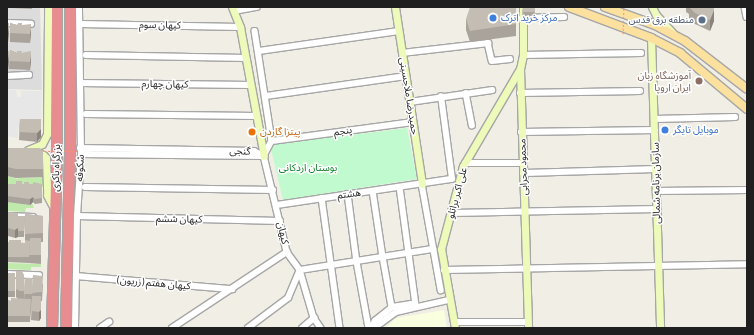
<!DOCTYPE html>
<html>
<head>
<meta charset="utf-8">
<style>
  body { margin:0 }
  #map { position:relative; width:754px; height:335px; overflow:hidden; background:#f0eee5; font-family:Barlow,"Noto Sans Arabic",sans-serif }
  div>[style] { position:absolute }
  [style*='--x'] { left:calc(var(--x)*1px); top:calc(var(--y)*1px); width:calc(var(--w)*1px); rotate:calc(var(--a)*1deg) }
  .residential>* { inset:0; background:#dddcdc }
  .education>* { inset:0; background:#faffdf }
  .grass>* { inset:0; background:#c0eaab }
  .park>* { inset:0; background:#c2facf }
  .parking>* { inset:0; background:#e7e7e7 }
  .roads { filter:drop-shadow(1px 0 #a6a6a6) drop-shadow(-1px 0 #a6a6a6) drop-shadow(0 1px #a6a6a6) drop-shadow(0 -1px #a6a6a6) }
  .street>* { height:5.5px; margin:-2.75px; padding:0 2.75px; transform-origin:2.75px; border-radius:2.75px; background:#fff }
  .secondary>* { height:7px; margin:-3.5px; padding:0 3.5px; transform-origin:3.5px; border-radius:3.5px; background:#edfab9 }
  .primary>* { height:8px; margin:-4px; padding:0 4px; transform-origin:4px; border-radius:4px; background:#fce19e }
  .highway>* { height:10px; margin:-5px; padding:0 5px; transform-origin:5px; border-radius:5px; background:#e78d90 }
  .path-bridge>* { height:1px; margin-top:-0.5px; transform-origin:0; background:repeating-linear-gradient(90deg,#fa906c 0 2px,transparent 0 4px) }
  .wall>* { inset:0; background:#a9a39b }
  .shaded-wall>* { inset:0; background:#89847e }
  .building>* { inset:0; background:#c4bdb4 }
  .dots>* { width:11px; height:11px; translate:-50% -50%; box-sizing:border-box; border:2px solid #fff; border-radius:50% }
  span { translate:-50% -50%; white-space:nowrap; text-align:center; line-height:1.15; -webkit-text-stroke:3px #fff; paint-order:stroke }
  .shop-label { font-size:10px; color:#366cbe }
  .left { translate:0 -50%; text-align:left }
  .service-label { font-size:10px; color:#4e5e75 }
  .right { translate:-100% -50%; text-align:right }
  .street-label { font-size:10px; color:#1f1f1f }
  .education-label { font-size:10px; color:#785e54 }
  .food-label { font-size:10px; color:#c56008 }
  .park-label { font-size:10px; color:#0b7e26 }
  .frame { position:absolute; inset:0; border:8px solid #1f1f1f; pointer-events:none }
</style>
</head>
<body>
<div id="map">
  <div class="residential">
    <div style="clip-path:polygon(7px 7px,40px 7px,42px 90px,7px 89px)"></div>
  </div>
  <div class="education">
    <div style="clip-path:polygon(444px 310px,447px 328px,385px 328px,396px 318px)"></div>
  </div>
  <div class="grass">
    <div style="clip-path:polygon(7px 176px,18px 179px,18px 178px,43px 177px,43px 187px,7px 187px)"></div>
    <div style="clip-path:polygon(7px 202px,23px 203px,26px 205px,32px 203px,34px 208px,26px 208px,25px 212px,8px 211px,8px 207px,7px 211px)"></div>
    <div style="clip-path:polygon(7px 263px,41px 264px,41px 267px,31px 267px,31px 270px,7px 269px)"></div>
  </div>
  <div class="park">
    <div style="clip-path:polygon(407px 128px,417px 179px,283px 200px,270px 145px)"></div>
  </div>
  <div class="parking">
    <div style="clip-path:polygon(7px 90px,16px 90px,17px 97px,21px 97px,21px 91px,42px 91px,41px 125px,20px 125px,18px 127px,18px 138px,7px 136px)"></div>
  </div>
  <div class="roads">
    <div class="street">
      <div style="--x:745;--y:7;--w:10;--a:79"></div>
      <div style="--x:234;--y:11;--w:23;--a:-10"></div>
      <div style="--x:522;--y:18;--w:42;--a:-1.4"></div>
      <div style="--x:7;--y:23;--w:24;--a:2"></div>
      <div style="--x:81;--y:24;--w:159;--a:1.1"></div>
      <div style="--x:255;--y:31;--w:111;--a:81.2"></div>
      <div style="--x:272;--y:141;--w:17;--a:118"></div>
      <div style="--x:264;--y:156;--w:99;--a:76.5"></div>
      <div style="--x:287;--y:252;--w:22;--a:54"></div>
      <div style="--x:300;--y:270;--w:50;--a:73.7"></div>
      <div style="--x:314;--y:318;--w:12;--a:55"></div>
      <div style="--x:259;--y:51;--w:141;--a:-8.1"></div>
      <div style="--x:402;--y:53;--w:87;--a:-6.6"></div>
      <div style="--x:488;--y:43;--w:18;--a:77"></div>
      <div style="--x:492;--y:61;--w:18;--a:-6"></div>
      <div style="--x:86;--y:55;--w:160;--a:1.1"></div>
      <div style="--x:523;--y:55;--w:118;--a:-1"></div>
      <div style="--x:7;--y:76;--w:22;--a:-3"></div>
      <div style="--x:80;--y:83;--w:171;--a:0.7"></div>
      <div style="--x:466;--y:93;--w:33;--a:79"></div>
      <div style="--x:520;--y:93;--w:120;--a:-1"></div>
      <div style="--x:266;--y:96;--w:141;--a:-8.1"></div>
      <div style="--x:410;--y:102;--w:83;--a:-8.3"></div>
      <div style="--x:86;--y:114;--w:170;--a:0.7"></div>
      <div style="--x:655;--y:119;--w:80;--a:-1.4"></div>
      <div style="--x:521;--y:132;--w:134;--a:-0.9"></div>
      <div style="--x:272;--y:141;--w:142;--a:-7.7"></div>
      <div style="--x:80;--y:148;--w:174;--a:1"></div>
      <div style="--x:254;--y:151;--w:11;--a:27"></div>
      <div style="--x:81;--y:154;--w:181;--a:0.6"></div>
      <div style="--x:465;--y:163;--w:58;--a:0"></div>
      <div style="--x:523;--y:173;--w:133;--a:-1.7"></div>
      <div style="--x:422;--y:184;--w:108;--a:79.8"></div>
      <div style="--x:85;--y:187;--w:188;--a:0.9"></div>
      <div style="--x:400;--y:187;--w:120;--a:82.3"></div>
      <div style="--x:373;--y:191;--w:67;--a:81.4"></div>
      <div style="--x:383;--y:257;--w:51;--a:79.8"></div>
      <div style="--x:656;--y:191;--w:91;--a:-0.6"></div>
      <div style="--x:348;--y:194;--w:69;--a:82.5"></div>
      <div style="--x:357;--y:262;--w:67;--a:79.7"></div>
      <div style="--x:322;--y:198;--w:131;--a:82.1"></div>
      <div style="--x:277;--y:205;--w:177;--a:-8.5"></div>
      <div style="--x:452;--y:179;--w:83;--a:-97.6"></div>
      <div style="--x:452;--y:213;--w:205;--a:-1.1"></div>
      <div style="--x:7;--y:216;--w:26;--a:2"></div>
      <div style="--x:77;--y:216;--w:203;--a:1.4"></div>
      <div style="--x:300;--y:270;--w:135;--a:-9"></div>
      <div style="--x:444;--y:270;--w:303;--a:-1.1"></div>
      <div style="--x:7;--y:274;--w:32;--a:2"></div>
      <div style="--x:76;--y:276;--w:157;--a:4.8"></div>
      <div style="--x:454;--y:322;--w:73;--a:0"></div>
      <div style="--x:75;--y:328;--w:112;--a:-89"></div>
      <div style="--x:77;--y:216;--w:62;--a:-86.3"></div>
      <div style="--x:81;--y:154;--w:145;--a:-90.8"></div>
      <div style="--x:100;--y:328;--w:11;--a:-34"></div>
      <div style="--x:172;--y:328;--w:138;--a:-33.5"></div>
      <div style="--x:248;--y:328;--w:50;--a:-36.9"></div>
      <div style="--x:288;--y:298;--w:30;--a:-67"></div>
      <div style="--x:302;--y:328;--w:16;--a:-40"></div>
      <div style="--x:371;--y:328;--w:8;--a:-60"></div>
      <div style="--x:375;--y:321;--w:22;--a:-39"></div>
      <div style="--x:392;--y:307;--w:19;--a:-9"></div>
      <div style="--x:411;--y:304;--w:5;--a:22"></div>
      <div style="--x:374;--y:328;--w:27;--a:-36"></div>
      <div style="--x:396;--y:312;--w:54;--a:-12.8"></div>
    </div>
    <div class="secondary">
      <div style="--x:232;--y:7;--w:22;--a:68"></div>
      <div style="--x:240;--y:27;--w:131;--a:79.5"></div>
      <div style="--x:395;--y:7;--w:179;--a:81.3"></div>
      <div style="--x:523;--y:7;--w:48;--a:90"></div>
      <div style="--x:523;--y:55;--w:14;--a:102"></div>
      <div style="--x:520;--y:69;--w:259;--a:88.2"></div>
      <div style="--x:652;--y:7;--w:9;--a:63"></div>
      <div style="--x:656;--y:15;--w:25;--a:47"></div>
      <div style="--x:651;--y:38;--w:290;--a:88.2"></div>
      <div style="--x:28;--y:150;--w:15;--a:-23"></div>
      <div style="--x:42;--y:144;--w:11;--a:-63"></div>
      <div style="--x:47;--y:134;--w:127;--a:-89.5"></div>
      <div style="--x:35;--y:152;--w:9;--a:21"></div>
      <div style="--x:43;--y:155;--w:4;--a:45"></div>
      <div style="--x:46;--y:158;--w:37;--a:88"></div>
      <div style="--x:47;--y:195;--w:15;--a:62"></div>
      <div style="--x:455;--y:328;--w:80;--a:-100"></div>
      <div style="--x:441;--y:249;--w:86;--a:-75.2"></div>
      <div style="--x:463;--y:166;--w:111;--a:-59.7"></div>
    </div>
    <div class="primary">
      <div style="--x:569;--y:7;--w:88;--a:20.7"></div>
      <div style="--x:651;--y:38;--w:33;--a:27"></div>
      <div style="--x:680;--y:53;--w:87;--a:39.9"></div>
      <div style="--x:605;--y:7;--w:53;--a:19.8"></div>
      <div style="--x:655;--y:25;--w:34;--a:28"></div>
      <div style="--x:685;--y:41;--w:78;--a:37.7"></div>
    </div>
    <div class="highway">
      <div style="--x:52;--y:328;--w:179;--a:-88.4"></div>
      <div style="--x:57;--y:149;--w:142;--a:-90"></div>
      <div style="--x:66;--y:328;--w:178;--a:-88.7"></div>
      <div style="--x:70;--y:150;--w:143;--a:-90"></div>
    </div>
  </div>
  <div class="path-bridge">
    <div style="--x:623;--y:34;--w:27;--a:-88"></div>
    <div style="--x:44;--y:151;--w:34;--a:0"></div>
  </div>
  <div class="wall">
    <div style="clip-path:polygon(11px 7px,32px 7px,32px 9px,11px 8px)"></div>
    <div style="clip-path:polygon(523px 7px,535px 12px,535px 18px,522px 18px)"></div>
    <div style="clip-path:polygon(686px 7px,714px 7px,714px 21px,710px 31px,695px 24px,689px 18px,689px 14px,686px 12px)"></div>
    <div style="clip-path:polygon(466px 19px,516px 24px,516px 36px,470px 42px,466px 30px)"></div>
    <div style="clip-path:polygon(7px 23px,9px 32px,8px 42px,7px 42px)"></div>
    <div style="clip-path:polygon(10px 23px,17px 25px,22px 25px,31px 32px,30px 43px,10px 42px)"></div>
    <div style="clip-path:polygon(10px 50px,17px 53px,22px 53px,31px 60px,30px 70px,9px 69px)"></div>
    <div style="clip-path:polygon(7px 51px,9px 60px,8px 70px,7px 70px)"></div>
    <div style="clip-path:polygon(20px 119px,41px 119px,41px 137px,37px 142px,19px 140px)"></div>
    <div style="clip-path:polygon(7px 148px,43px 152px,43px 177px,16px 178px,7px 176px)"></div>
    <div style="clip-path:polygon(7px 184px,42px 184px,42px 203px,35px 204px,33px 202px,30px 205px,7px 202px)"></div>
    <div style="clip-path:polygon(9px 212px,18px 237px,15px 238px,8px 236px,7px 238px,8px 215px)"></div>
    <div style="clip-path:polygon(25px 214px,43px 216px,43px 242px,41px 242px,41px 264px,29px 263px,30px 242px,29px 263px,7px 262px,7px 242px,25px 243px)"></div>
    <div style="clip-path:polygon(18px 216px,25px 216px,24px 237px,18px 237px)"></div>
    <div style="clip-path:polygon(16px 271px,24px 275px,24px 299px,25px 278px,32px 278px,32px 296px,33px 275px,43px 284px,42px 301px,41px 301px,41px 318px,39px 321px,31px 320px,32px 300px,30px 322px,7px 322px,7px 300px,11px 301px,18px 299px,16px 297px)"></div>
    <div style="clip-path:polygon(8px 273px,15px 273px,15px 297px,8px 297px)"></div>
  </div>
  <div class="shaded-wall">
    <div style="clip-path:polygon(714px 10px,714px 21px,710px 31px,710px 20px)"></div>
    <div style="clip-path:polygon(9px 23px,9px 32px,8px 42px,8px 34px)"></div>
    <div style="clip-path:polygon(31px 24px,31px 32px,30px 43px,30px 34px)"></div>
    <div style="clip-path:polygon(9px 51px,9px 60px,8px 70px,8px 62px)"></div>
    <div style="clip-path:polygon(31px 51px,31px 60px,30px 70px,30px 62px)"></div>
    <div style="clip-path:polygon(41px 129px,41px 137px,37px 142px,37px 133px)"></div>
    <div style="clip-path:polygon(33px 197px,33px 202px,30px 205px,30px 199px)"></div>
    <div style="clip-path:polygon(18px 213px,18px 237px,15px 238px,15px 230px)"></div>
    <div style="clip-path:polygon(8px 228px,8px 236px,7px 238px,7px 230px)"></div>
    <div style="clip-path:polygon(41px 296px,41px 318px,39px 321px,39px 312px)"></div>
  </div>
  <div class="building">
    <div style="clip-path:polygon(470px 7px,516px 7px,516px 24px,470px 31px,466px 19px)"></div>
    <div style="clip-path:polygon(523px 7px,535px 7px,535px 12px,522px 12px)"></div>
    <div style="clip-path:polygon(689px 7px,714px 7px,714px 10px,710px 20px,695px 13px)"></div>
    <div style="clip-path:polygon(7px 23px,9px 23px,8px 34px,7px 34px)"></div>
    <div style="clip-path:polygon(10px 23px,17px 25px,18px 23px,22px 23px,22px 25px,31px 24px,30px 34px,10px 33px)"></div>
    <div style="clip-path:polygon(10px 50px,17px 53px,17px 51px,22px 51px,21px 53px,31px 51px,30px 62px,9px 61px)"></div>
    <div style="clip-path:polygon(7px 51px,9px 51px,8px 62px,7px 62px)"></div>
    <div style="clip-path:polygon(20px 119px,41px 119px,41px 129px,37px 133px,19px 132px)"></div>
    <div style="clip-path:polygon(7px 148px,40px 148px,43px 152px,43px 169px,16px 169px,7px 167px,7px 168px)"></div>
    <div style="clip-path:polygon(16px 181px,22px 181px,22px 184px,24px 184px,24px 182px,29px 182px,29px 184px,33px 184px,33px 182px,42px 184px,42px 198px,35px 199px,33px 197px,30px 199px,7px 196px,7px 184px,16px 184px)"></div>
    <div style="clip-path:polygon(7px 212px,8px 212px,8px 215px,9px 212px,18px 213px,18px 228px,15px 230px,8px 228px,7px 230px)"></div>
    <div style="clip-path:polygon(25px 214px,43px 216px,43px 233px,25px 234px)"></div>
    <div style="clip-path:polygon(18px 216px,25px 216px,24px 231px,18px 231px)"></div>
    <div style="clip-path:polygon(30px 238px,41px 238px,41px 255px,29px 255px)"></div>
    <div style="clip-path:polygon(9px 240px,21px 240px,21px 243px,25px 243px,25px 240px,30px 241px,29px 257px,7px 257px,7px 242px,9px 242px)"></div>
    <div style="clip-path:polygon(7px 271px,8px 271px,7px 289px)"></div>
    <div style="clip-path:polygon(16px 271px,22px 271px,24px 275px,24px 291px,20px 291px,16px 289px)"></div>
    <div style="clip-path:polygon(8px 273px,15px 273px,15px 291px,8px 291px)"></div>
    <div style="clip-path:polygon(33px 275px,43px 276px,42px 292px,32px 293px)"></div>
    <div style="clip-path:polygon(25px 278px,32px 278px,32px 294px,24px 294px)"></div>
    <div style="clip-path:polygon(32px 296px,41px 296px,41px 310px,39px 312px,31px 311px)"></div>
    <div style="clip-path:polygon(11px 298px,31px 299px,30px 316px,7px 316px,7px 300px,11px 301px)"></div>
  </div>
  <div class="dots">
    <div style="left:493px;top:18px;background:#3f7fe0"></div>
    <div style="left:702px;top:20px;background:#5c6f8a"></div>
    <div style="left:699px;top:81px;background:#8d6e63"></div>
    <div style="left:665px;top:130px;background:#3f7fe0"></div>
    <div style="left:252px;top:132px;background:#e8710a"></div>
  </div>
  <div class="shop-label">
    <span class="left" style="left:501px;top:18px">مرکز خرید اترک</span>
    <span class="left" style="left:673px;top:130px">موبایل تایگر</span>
  </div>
  <div class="service-label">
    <span class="right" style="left:694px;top:20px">منطقه برق قدس</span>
  </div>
  <div class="street-label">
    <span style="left:160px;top:25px;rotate:1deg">کیهان سوم</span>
    <span style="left:165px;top:84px;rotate:1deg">کیهان چهارم</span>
    <span style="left:409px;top:96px;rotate:81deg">حمیدرضا ملاحسینی</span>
    <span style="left:343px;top:131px;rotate:-8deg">پنجم</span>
    <span style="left:240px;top:151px;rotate:3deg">گنجی</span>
    <span style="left:523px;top:167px;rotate:-92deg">محمود محرابی</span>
    <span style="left:56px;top:168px;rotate:-88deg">بزرگراه باکری</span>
    <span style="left:80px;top:168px;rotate:-88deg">شکوفه</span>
    <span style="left:656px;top:183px;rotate:-91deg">سازمان برنامه شمالی</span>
    <span style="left:457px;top:193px;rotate:-75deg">علی اکبر براتلو</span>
    <span style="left:349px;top:194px;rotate:-8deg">هشتم</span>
    <span style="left:179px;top:219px;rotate:1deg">کیهان ششم</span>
    <span style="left:283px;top:233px;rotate:77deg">کیهان</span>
    <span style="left:154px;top:283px;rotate:5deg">کیهان هفتم (زریون)</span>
  </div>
  <div class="education-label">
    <span class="right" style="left:691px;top:81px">آموزشگاه زبان<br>ایران اروپا</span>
  </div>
  <div class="food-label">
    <span class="left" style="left:260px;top:132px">پیتزا گاردن</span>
  </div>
  <div class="park-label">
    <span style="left:308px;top:168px">بوستان اردکانی</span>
  </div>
  <div class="frame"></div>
</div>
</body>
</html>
